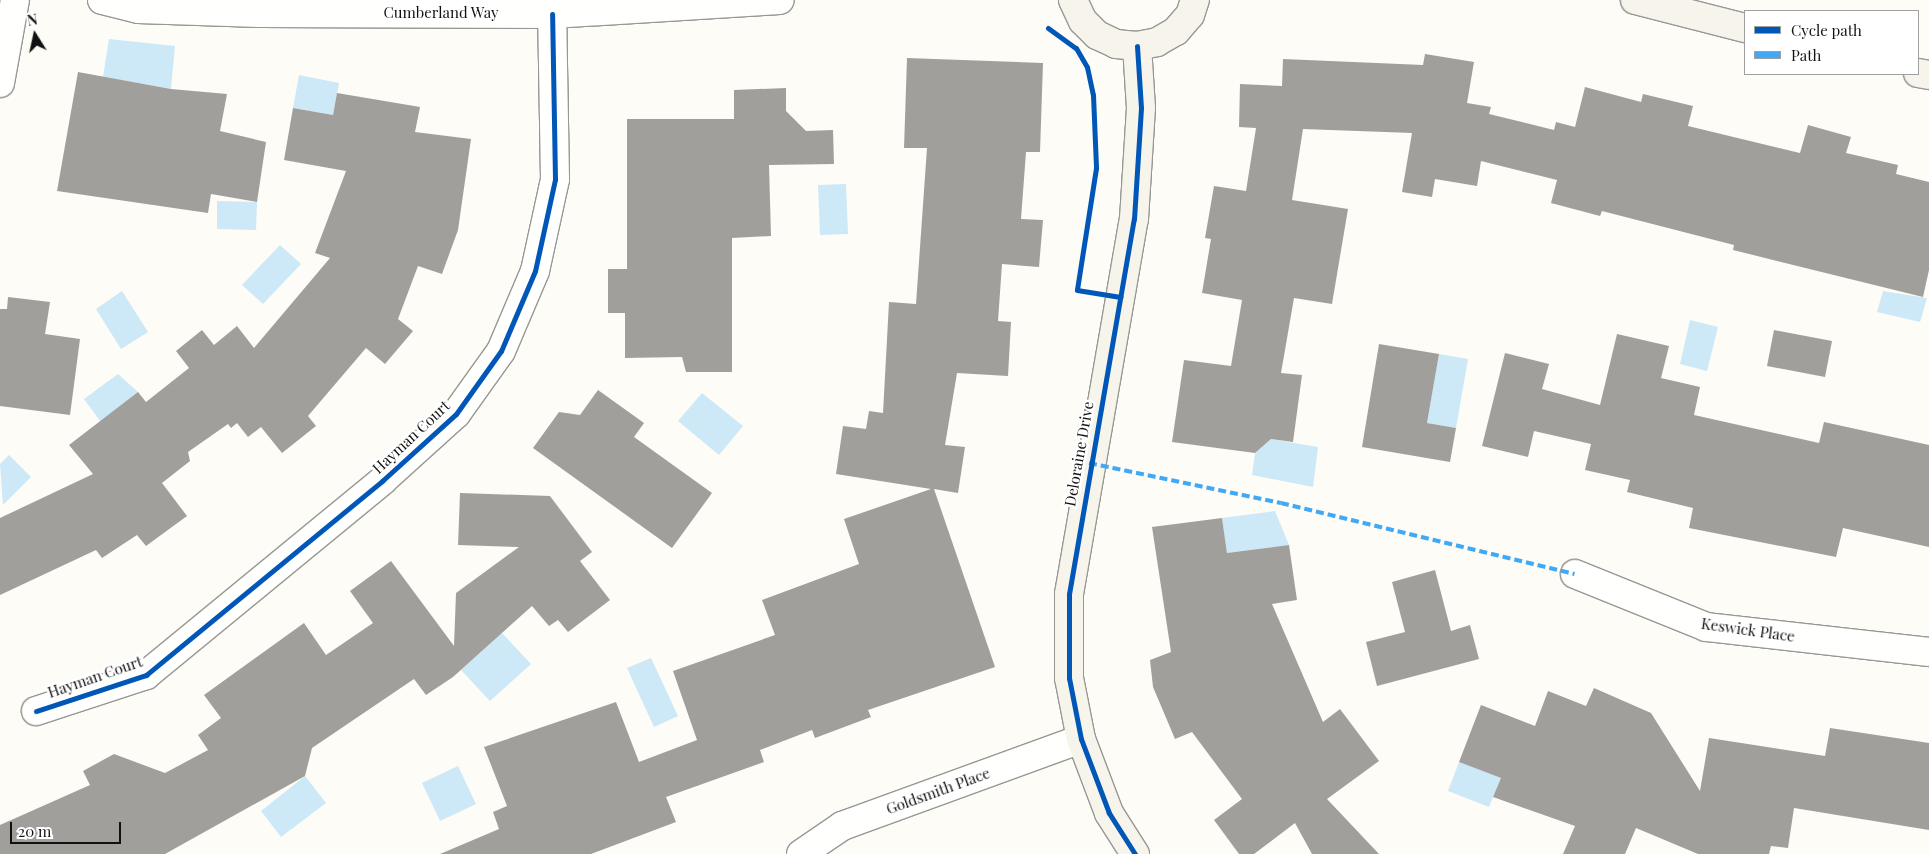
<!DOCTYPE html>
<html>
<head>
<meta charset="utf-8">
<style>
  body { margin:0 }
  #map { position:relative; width:1929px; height:854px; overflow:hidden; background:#fdfcf7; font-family:"Playfair Display",serif }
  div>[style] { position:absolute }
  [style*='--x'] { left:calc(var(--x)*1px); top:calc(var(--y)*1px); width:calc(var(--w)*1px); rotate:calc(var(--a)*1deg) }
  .water>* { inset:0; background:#cde8f7 }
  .building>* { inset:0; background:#a19f9c }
  .roads { filter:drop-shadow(1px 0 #979795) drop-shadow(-1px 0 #979795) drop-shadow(0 1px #979795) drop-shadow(0 -1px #979795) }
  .street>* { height:28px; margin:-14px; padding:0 14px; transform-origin:14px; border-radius:14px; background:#fffffe }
  .secondary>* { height:28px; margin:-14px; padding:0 14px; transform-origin:14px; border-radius:14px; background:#f6f4eb }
  .quiet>* { height:4px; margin-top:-2px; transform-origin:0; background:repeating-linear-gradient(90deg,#3fa9f5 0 8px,transparent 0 12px) }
  .cycleway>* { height:5px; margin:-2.5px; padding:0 2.5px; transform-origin:2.5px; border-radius:2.5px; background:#0057b8 }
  span { translate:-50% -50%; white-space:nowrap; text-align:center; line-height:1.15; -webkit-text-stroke:5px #fff; paint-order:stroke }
  .street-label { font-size:15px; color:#111 }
  .legend { position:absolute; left:1744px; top:10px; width:175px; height:65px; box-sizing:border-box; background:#fff; border:1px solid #a0a0a0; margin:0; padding:6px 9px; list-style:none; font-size:15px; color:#111 }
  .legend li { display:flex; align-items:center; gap:10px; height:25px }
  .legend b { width:25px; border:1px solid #a0a0a0 }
  .north { position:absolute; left:10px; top:10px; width:50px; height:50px; -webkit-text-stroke:4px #fff; paint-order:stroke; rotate:350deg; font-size:14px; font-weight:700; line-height:20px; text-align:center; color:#111 }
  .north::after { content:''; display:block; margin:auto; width:18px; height:22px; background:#111; clip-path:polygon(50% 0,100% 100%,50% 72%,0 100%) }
  .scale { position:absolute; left:10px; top:822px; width:111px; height:22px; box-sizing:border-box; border:2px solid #111; border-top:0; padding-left:6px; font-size:15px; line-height:18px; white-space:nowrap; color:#111; -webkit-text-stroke:4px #fff; paint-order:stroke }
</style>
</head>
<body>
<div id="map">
  <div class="water">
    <div style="clip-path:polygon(109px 39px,175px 46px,171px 89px,103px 77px)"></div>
    <div style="clip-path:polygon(299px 75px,339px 83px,333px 115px,293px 108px)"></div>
    <div style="clip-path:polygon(846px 184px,848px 234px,820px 235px,818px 185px)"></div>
    <div style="clip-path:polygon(217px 201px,257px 202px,256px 230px,217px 229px)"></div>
    <div style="clip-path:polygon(280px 245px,301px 264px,263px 304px,242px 285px)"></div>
    <div style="clip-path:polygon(122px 291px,148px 332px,121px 349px,96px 309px)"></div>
    <div style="clip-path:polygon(1883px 291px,1927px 298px,1920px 322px,1877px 312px)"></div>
    <div style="clip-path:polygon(1690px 320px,1718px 327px,1707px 371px,1680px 364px)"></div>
    <div style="clip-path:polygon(1439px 354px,1468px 359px,1456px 428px,1427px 423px)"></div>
    <div style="clip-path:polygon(118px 374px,138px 392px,103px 425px,84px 399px)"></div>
    <div style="clip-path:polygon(702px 393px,743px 426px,719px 455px,678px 421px)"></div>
    <div style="clip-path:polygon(1271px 439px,1318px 447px,1313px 487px,1252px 475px,1255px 453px)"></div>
    <div style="clip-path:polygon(9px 455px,31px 477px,3px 505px,0 464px)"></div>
    <div style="clip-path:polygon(1275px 511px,1289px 545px,1227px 553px,1222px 518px)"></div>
    <div style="clip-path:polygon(502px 633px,531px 664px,490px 701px,461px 670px)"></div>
    <div style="clip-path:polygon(651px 658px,678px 716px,654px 727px,627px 668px)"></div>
    <div style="clip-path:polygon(1459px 762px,1501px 778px,1489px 807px,1448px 791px)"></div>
    <div style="clip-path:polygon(458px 766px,476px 804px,440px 821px,422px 783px)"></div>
    <div style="clip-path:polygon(305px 776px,326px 803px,281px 837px,261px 811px)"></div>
  </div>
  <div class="building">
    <div style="clip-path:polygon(1425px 54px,1474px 62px,1467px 103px,1491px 107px,1489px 114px,1554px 130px,1556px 122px,1575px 127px,1585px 87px,1641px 102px,1643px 94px,1693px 106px,1688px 126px,1800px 153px,1808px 125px,1851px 137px,1846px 153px,1898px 165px,1896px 174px,1929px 182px,1929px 270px,1923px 297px,1733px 250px,1734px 245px,1602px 211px,1600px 216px,1551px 203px,1557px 180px,1481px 161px,1477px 186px,1435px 179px,1432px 197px,1402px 192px,1412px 133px,1303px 129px,1292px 200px,1348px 209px,1332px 304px,1294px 298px,1281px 373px,1302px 375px,1293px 442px,1271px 439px,1255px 453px,1172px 442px,1184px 360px,1231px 366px,1242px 300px,1202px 293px,1211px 239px,1205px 238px,1214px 186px,1246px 191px,1256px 128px,1239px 127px,1240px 84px,1282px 86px,1283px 59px,1423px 65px)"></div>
    <div style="clip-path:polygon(907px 58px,1043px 63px,1040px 152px,1026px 152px,1021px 219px,1043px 220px,1039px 267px,1002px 264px,998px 321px,1011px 322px,1008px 376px,957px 373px,945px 445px,965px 447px,958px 493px,934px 489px,995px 667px,868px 710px,871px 717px,815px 738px,812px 730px,760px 750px,764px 762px,666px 797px,676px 822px,591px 854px,440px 854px,499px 829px,493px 812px,507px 806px,484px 747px,616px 702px,639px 762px,697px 740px,673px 671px,775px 635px,762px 600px,859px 564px,844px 519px,931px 489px,836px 474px,843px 426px,866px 429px,869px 411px,883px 413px,889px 302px,916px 304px,927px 148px,904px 148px)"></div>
    <div style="clip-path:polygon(78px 72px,171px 89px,227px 94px,220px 131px,266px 142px,257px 202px,211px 194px,208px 213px,57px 191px)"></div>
    <div style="clip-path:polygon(786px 88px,786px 111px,806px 131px,833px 130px,834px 164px,769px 165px,771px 236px,732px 238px,732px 372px,686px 372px,682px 357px,625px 358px,625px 313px,608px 313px,608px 269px,627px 269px,627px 119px,734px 119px,734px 90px)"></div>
    <div style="clip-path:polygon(337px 93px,420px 107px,415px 132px,471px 139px,458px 230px,442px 274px,418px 266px,398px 319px,413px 331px,385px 364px,366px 348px,308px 416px,316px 426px,282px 453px,261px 427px,248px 437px,237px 423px,231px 428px,228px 424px,188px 452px,190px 461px,162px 483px,187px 516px,146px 546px,137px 535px,102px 558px,96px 550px,0 595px,0 518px,93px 474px,69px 445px,138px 392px,146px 402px,189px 368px,176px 351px,202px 330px,214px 345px,237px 326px,254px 348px,330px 258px,315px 253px,346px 171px,284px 160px,293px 108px,333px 115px)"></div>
    <div style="clip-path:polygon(8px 297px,50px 302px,45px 334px,80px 339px,70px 415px,0 406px,0 309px,7px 309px)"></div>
    <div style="clip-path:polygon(1774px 330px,1832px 341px,1825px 377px,1767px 366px)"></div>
    <div style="clip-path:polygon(1617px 334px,1669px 346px,1661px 378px,1700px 387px,1694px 415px,1819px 443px,1824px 422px,1929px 445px,1929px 547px,1843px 528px,1836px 557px,1689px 528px,1693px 508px,1627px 492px,1630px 480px,1585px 470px,1591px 444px,1534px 431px,1528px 457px,1482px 446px,1505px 353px,1549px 364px,1542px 389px,1600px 405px)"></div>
    <div style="clip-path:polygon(1379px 344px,1439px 354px,1427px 423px,1456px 428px,1450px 462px,1362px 447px)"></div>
    <div style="clip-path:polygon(598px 390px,644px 423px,634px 437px,712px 493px,672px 548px,533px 448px,559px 412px,580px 415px)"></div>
    <div style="clip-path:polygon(460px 493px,550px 496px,592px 552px,580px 561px,610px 600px,568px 632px,558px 620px,549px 626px,532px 606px,453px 677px,426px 695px,414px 679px,312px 748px,305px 776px,165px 854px,0 854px,0 825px,90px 785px,83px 771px,114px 754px,165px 773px,208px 750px,198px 735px,221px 718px,204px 695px,304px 623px,326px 655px,373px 623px,350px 591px,391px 561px,454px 646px,456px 593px,519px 547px,458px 545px)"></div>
    <div style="clip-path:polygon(1222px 518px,1227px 553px,1289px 545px,1297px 600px,1272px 604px,1323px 722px,1340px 709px,1379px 761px,1327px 799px,1379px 854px,1312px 854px,1295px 823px,1254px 854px,1239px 854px,1214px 820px,1242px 799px,1192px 732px,1175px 739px,1153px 687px,1150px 660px,1171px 652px,1152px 527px)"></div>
    <div style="clip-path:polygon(1435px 570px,1451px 631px,1470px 625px,1479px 659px,1377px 686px,1366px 642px,1405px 632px,1392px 582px)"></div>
    <div style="clip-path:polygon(1594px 688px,1651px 713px,1700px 791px,1709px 738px,1825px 756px,1830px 728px,1929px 743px,1929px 830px,1794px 808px,1788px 848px,1771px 846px,1769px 854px,1698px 854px,1636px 828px,1625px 854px,1563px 854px,1575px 826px,1493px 797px,1501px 778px,1459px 762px,1481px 705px,1535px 726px,1548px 691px,1586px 706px)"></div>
  </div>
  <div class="roads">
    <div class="street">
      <div style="--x:102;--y:0;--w:37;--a:14"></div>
      <div style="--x:138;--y:9;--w:121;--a:1.9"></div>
      <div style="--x:259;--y:13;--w:293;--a:0.2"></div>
      <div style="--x:552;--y:14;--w:228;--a:-3.5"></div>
      <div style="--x:0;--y:83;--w:84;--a:-79.8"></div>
      <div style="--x:1575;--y:574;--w:141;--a:22"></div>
      <div style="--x:1706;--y:627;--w:224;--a:6.4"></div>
      <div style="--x:36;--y:711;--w:116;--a:-18.1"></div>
      <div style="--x:146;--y:675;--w:306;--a:-39.4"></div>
      <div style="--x:382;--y:481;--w:100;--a:-42.2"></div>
      <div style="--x:456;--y:414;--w:77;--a:-54.5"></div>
      <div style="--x:501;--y:351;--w:87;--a:-67"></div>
      <div style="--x:535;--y:271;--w:94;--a:-77.7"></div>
      <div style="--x:555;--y:179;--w:165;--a:-91"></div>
      <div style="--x:801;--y:854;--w:50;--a:-34.3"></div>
      <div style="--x:842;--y:826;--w:254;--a:-20"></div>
    </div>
    <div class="secondary">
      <div style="--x:1073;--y:0;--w:23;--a:65"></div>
      <div style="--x:1083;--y:21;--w:20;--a:45"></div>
      <div style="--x:1097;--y:35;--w:21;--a:25"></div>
      <div style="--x:1116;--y:44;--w:21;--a:5"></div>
      <div style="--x:1137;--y:46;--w:20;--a:-11"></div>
      <div style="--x:1157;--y:42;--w:22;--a:-30"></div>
      <div style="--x:1176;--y:31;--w:21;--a:-49"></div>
      <div style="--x:1190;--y:15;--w:16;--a:-72"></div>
      <div style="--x:1635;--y:0;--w:114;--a:14.3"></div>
      <div style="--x:1918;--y:73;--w:11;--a:10"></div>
      <div style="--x:1135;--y:854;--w:49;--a:-122.4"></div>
      <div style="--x:1109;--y:813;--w:79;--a:-110.7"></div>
      <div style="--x:1081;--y:739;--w:62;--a:-101.1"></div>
      <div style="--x:1069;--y:678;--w:84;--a:-90"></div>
      <div style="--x:1069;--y:594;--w:381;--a:-80.2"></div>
      <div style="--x:1134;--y:219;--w:111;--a:-86.4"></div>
      <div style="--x:1141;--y:108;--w:62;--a:-93.7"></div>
    </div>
  </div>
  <div class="quiet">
    <div style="--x:1089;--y:463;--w:196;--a:11.8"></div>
    <div style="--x:1281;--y:503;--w:302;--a:13.6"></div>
  </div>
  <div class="cycleway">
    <div style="--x:1048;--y:28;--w:34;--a:36"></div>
    <div style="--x:1076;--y:48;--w:22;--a:60"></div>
    <div style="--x:1087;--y:67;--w:29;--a:78"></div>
    <div style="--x:1093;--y:95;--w:73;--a:87.6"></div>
    <div style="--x:1096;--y:168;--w:123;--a:98.9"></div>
    <div style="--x:1077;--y:290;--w:44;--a:9.2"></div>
    <div style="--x:36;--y:711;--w:116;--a:-18.1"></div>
    <div style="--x:146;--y:675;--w:306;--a:-39.4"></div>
    <div style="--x:382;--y:481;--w:100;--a:-42.2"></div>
    <div style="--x:456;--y:414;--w:77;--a:-54.5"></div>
    <div style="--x:501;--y:351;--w:87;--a:-67"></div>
    <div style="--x:535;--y:271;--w:94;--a:-77.7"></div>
    <div style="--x:555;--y:179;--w:165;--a:-91"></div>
    <div style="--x:1135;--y:854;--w:49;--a:-122.4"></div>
    <div style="--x:1109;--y:813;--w:79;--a:-110.7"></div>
    <div style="--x:1081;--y:739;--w:62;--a:-101.1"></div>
    <div style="--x:1069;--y:678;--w:84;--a:-90"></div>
    <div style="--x:1069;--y:594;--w:381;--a:-80.2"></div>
    <div style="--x:1134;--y:219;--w:111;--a:-86.4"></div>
    <div style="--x:1141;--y:108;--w:62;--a:-93.7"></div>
  </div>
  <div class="street-label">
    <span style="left:441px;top:13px">Cumberland Way</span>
    <span style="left:411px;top:437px;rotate:-43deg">Hayman Court</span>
    <span style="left:1079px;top:454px;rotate:-80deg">Deloraine Drive</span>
    <span style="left:1748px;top:630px;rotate:8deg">Keswick Place</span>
    <span style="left:95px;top:677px;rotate:-19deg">Hayman Court</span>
    <span style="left:938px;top:791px;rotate:-20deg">Goldsmith Place</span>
  </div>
  <ul class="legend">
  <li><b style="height:6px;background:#0057b8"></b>Cycle path</li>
  <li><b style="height:6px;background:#3fa9f5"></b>Path</li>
  </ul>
  <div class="north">N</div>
  <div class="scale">20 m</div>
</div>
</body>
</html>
